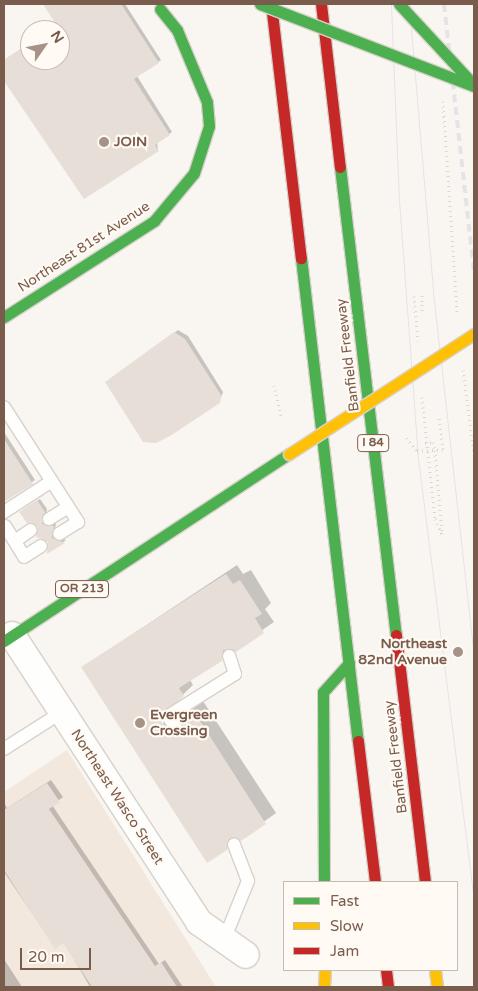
<!DOCTYPE html>
<html>
<head>
<meta charset="utf-8">
<style>
  body { margin:0 }
  #map { position:relative; width:478px; height:991px; overflow:hidden; background:#f9f5f0; font-family:"Varela Round",sans-serif }
  div>[style] { position:absolute }
  [style*='--x'] { left:calc(var(--x)*1px); top:calc(var(--y)*1px); width:calc(var(--w)*1px); rotate:calc(var(--a)*1deg) }
  .residential>* { inset:0; background:#f2e8de }
  .shadow>* { inset:0; background:#0003 }
  .building>* { inset:0; background:#e6ded7 }
  .path>* { height:3px; margin-top:-1.5px; transform-origin:0; background:repeating-linear-gradient(90deg,#dcd5d0 0 1px,transparent 0 5px) }
  .roads { filter:drop-shadow(1px 0 #d7d1cb) drop-shadow(-1px 0 #d7d1cb) drop-shadow(0 1px #d7d1cb) drop-shadow(0 -1px #d7d1cb) }
  .lane>* { height:12px; margin:-6px; padding:0 6px; transform-origin:6px; border-radius:6px; background:#fefefd }
  .street>* { height:26px; margin:-13px; padding:0 13px; transform-origin:13px; border-radius:13px; background:#fefefd }
  .fast>* { height:11px; margin:-5.5px; padding:0 5.5px; transform-origin:5.5px; border-radius:5.5px; background:#4caf50 }
  .slow>* { height:11px; margin:-5.5px; padding:0 5.5px; transform-origin:5.5px; border-radius:5.5px; background:#ffc107 }
  .jam>* { height:11px; margin:-5.5px; padding:0 5.5px; transform-origin:5.5px; border-radius:5.5px; background:#c62828 }
  .tram>* { height:1px; margin:-0.5px; padding:0 0.5px; transform-origin:0.5px; border-radius:0.5px; background:#e6e3e7 }
  .rail>* { height:4px; margin-top:-2px; transform-origin:0; background:repeating-linear-gradient(90deg,#e6e3e7 0 8px,transparent 0 13px) }
  .path-bridge>* { height:3px; margin-top:-1.5px; transform-origin:0; background:repeating-linear-gradient(90deg,#dcd5d0 0 1px,transparent 0 5px) }
  .bridges { filter:drop-shadow(1px 0 #d9d2cb) drop-shadow(-1px 0 #d9d2cb) drop-shadow(0 1px #d9d2cb) drop-shadow(0 -1px #d9d2cb) }
  .fast-bridge>* { height:11px; margin:-5.5px; padding:0 5.5px; transform-origin:5.5px; border-radius:5.5px; background:#4caf50 }
  .slow-bridge>* { height:11px; margin:-5.5px; padding:0 5.5px; transform-origin:5.5px; border-radius:5.5px; background:#ffc107 }
  .dots>* { width:14px; height:14px; translate:-50% -50%; box-sizing:border-box; border:2px solid #fffaf3; border-radius:50% }
  span { translate:-50% -50%; white-space:nowrap; text-align:center; line-height:1.15; -webkit-text-stroke:4.5px #fffaf3; paint-order:stroke }
  .shield-label span { padding:1px 4px; background:#fffaf3; border:1px solid; border-radius:4px; -webkit-text-stroke-width:0 }
  .shield-label { font-size:12px; color:#7a5c4d; font-weight:700 }
  .poi-label { font-size:14px; color:#7a5c4d; font-weight:700 }
  .left { translate:0 -50%; text-align:left }
  .right { translate:-100% -50%; text-align:right }
  .street-label { font-size:14px; color:#7a5c4d }
  .frame { position:absolute; inset:0; border:5px solid #7a5c4d; pointer-events:none }
  .legend { position:absolute; left:283px; top:881px; width:175px; height:90px; box-sizing:border-box; background:#fffaf3; border:1px solid #cabbb1; margin:0; padding:6px 9px; list-style:none; font-size:15px; color:#7a5c4d }
  .legend li { display:flex; align-items:center; gap:10px; height:25px }
  .legend b { width:25px; border:1px solid #cabbb1 }
  .north { position:absolute; left:20px; top:20px; width:50px; height:50px; box-sizing:border-box; background:#fffaf3; border:1px solid #cabbb1; border-radius:50%; rotate:57deg; font-size:14px; font-weight:700; line-height:20px; text-align:center; color:#7a5c4d }
  .north::after { content:''; display:block; margin:auto; width:18px; height:22px; background:#a69286; clip-path:polygon(50% 0,100% 100%,50% 72%,0 100%) }
  .scale { position:absolute; left:20px; top:948px; width:71px; height:22px; box-sizing:border-box; border:2px solid #7a5c4d; border-top:0; padding-left:6px; font-size:15px; line-height:18px; white-space:nowrap; color:#7a5c4d; -webkit-text-stroke:4px #fffaf3; paint-order:stroke }
</style>
</head>
<body>
<div id="map">
  <div class="residential">
    <div style="clip-path:polygon(67px 750px,216px 987px,4px 987px,4px 792px)"></div>
  </div>
  <div class="shadow">
    <div style="clip-path:polygon(53px 4px,125px 4px,161px 60px,137px 76px,172px 132px,157px 142px,158px 150px,84px 197px,4px 78px,4px 60px,30px 43px,30px 60px,60px 60px,60px 30px,51px 30px,58px 25px)"></div>
    <div style="clip-path:polygon(178px 330px,188px 336px,223px 392px,219px 402px,109px 380px)"></div>
    <div style="clip-path:polygon(4px 432px,35px 480px,6px 500px,4px 497px)"></div>
    <div style="clip-path:polygon(40px 499px,47px 509px,44px 521px,56px 523px,54px 535px,66px 540px,49px 552px,49px 541px,24px 509px)"></div>
    <div style="clip-path:polygon(237px 565px,243px 574px,251px 570px,271px 603px,265px 609px,274px 622px,190px 680px,193px 685px,170px 707px,185px 726px,181px 719px,203px 701px,276px 813px,226px 849px,83px 667px)"></div>
    <div style="clip-path:polygon(51px 780px,63px 797px,52px 805px,159px 964px,165px 960px,183px 987px,90px 987px,64px 942px,55px 947px,4px 872px,4px 802px,7px 808px)"></div>
    <div style="clip-path:polygon(4px 959px,22px 987px,4px 987px)"></div>
  </div>
  <div class="building">
    <div style="clip-path:polygon(43px 4px,121px 4px,159px 63px,134px 79px,170px 135px,155px 145px,159px 151px,84px 199px,4px 81px,4px 60px,30px 43px,30px 60px,60px 60px,60px 30px,50px 30px,57px 26px)"></div>
    <div style="clip-path:polygon(174px 332px,185px 339px,221px 395px,220px 403px,170px 436px,156px 443px,143px 442px,105px 382px)"></div>
    <div style="clip-path:polygon(4px 439px,33px 484px,4px 502px)"></div>
    <div style="clip-path:polygon(37px 500px,45px 512px,42px 524px,54px 526px,52px 538px,65px 543px,47px 554px,48px 542px,36px 537px,38px 526px,27px 523px,19px 512px)"></div>
    <div style="clip-path:polygon(226px 574px,233px 584px,240px 580px,262px 614px,255px 618px,264px 633px,236px 652px,223px 650px,222px 661px,179px 688px,184px 696px,160px 717px,170px 734px,178px 738px,185px 730px,179px 719px,193px 710px,266px 824px,241px 841px,231px 838px,227px 850px,207px 863px,81px 667px)"></div>
    <div style="clip-path:polygon(47px 783px,60px 802px,49px 809px,155px 966px,161px 962px,177px 987px,92px 987px,63px 943px,55px 949px,4px 870px,4px 810px)"></div>
  </div>
  <div class="path">
    <div style="--x:443;--y:101;--w:213;--a:86.2"></div>
    <div style="--x:422;--y:295;--w:18;--a:90"></div>
    <div style="--x:414;--y:296;--w:45;--a:84.9"></div>
    <div style="--x:463;--y:370;--w:85;--a:82.5"></div>
    <div style="--x:274;--y:385;--w:32;--a:77"></div>
    <div style="--x:422;--y:397;--w:123;--a:83.9"></div>
    <div style="--x:435;--y:519;--w:17;--a:65"></div>
    <div style="--x:425;--y:443;--w:8;--a:-7"></div>
    <div style="--x:433;--y:442;--w:8;--a:76"></div>
    <div style="--x:435;--y:450;--w:83;--a:85.2"></div>
  </div>
  <div class="roads">
    <div class="lane">
      <div style="--x:4;--y:407;--w:137;--a:57.2"></div>
      <div style="--x:78;--y:522;--w:22;--a:148"></div>
      <div style="--x:4;--y:512;--w:57;--a:-32.9"></div>
      <div style="--x:49;--y:519;--w:22;--a:-32"></div>
      <div style="--x:5;--y:526;--w:36;--a:58"></div>
      <div style="--x:24;--y:557;--w:20;--a:-33"></div>
      <div style="--x:15;--y:541;--w:19;--a:-35"></div>
      <div style="--x:177;--y:730;--w:17;--a:-123"></div>
      <div style="--x:168;--y:716;--w:79;--a:-32.1"></div>
      <div style="--x:235;--y:674;--w:19;--a:-108"></div>
      <div style="--x:4;--y:749;--w:69;--a:-32.5"></div>
      <div style="--x:224;--y:940;--w:64;--a:-67.9"></div>
      <div style="--x:248;--y:881;--w:39;--a:-111"></div>
    </div>
    <div class="street">
      <div style="--x:12;--y:635;--w:343;--a:56.9"></div>
      <div style="--x:199;--y:922;--w:57;--a:35.1"></div>
    </div>
    <div class="fast">
      <div style="--x:340;--y:167;--w:471;--a:83.2"></div>
      <div style="--x:301;--y:258;--w:486;--a:83.3"></div>
      <div style="--x:4;--y:317;--w:178;--a:-32.6"></div>
      <div style="--x:154;--y:221;--w:62;--a:-50.2"></div>
      <div style="--x:194;--y:173;--w:49;--a:-72.3"></div>
      <div style="--x:209;--y:126;--w:24;--a:-95"></div>
      <div style="--x:207;--y:102;--w:78;--a:-112.6"></div>
      <div style="--x:177;--y:30;--w:27;--a:-129"></div>
      <div style="--x:4;--y:641;--w:341;--a:-33.3"></div>
      <div style="--x:324;--y:882;--w:190;--a:-90.3"></div>
      <div style="--x:323;--y:692;--w:39;--a:-48"></div>
    </div>
    <div class="slow">
      <div style="--x:435;--y:970;--w:17;--a:83"></div>
      <div style="--x:324;--y:987;--w:17;--a:-87"></div>
    </div>
    <div class="jam">
      <div style="--x:271;--y:4;--w:256;--a:83.3"></div>
      <div style="--x:321;--y:4;--w:164;--a:83.4"></div>
      <div style="--x:396;--y:635;--w:249;--a:83.3"></div>
      <div style="--x:358;--y:741;--w:142;--a:83.1"></div>
      <div style="--x:386;--y:970;--w:17;--a:83"></div>
    </div>
  </div>
  <div class="tram">
    <div style="--x:391;--y:4;--w:196;--a:87.7"></div>
    <div style="--x:399;--y:200;--w:259;--a:85.8"></div>
    <div style="--x:418;--y:458;--w:447;--a:82.8"></div>
    <div style="--x:409;--y:4;--w:289;--a:85.2"></div>
    <div style="--x:433;--y:292;--w:368;--a:83.6"></div>
  </div>
  <div class="rail">
    <div style="--x:444;--y:4;--w:270;--a:83.6"></div>
  </div>
  <div class="path-bridge">
    <div style="--x:406;--y:438;--w:17;--a:50"></div>
    <div style="--x:417;--y:451;--w:26;--a:-4"></div>
    <div style="--x:443;--y:449;--w:33;--a:-97"></div>
  </div>
  <div class="bridges">
    <div class="fast-bridge">
      <div style="--x:260;--y:4;--w:229;--a:21"></div>
      <div style="--x:399;--y:4;--w:110;--a:47.2"></div>
    </div>
    <div class="slow-bridge">
      <div style="--x:289;--y:454;--w:221;--a:-33"></div>
    </div>
  </div>
  <div class="dots">
    <div style="left:104px;top:142px;background:#a69286"></div>
    <div style="left:458px;top:652px;background:#a69286"></div>
    <div style="left:140px;top:723px;background:#a69286"></div>
  </div>
  <div class="shield-label">
    <span style="left:373px;top:443px">I 84</span>
    <span style="left:82px;top:589px">OR 213</span>
  </div>
  <div class="poi-label">
    <span class="left" style="left:114px;top:142px">JOIN</span>
    <span class="right" style="left:447px;top:652px">Northeast<br>82nd Avenue</span>
    <span class="left" style="left:150px;top:723px">Evergreen<br>Crossing</span>
  </div>
  <div class="street-label">
    <span style="left:84px;top:247px;rotate:-33deg">Northeast 81st Avenue</span>
    <span style="left:348px;top:355px;rotate:-97deg">Banfield Freeway</span>
    <span style="left:396px;top:757px;rotate:-97deg">Banfield Freeway</span>
    <span style="left:117px;top:797px;rotate:57deg">Northeast Wasco Street</span>
  </div>
  <div class="frame"></div>
  <ul class="legend">
  <li><b style="height:6px;background:#4caf50"></b>Fast</li>
  <li><b style="height:6px;background:#ffc107"></b>Slow</li>
  <li><b style="height:6px;background:#c62828"></b>Jam</li>
  </ul>
  <div class="north">N</div>
  <div class="scale">20 m</div>
</div>
</body>
</html>
